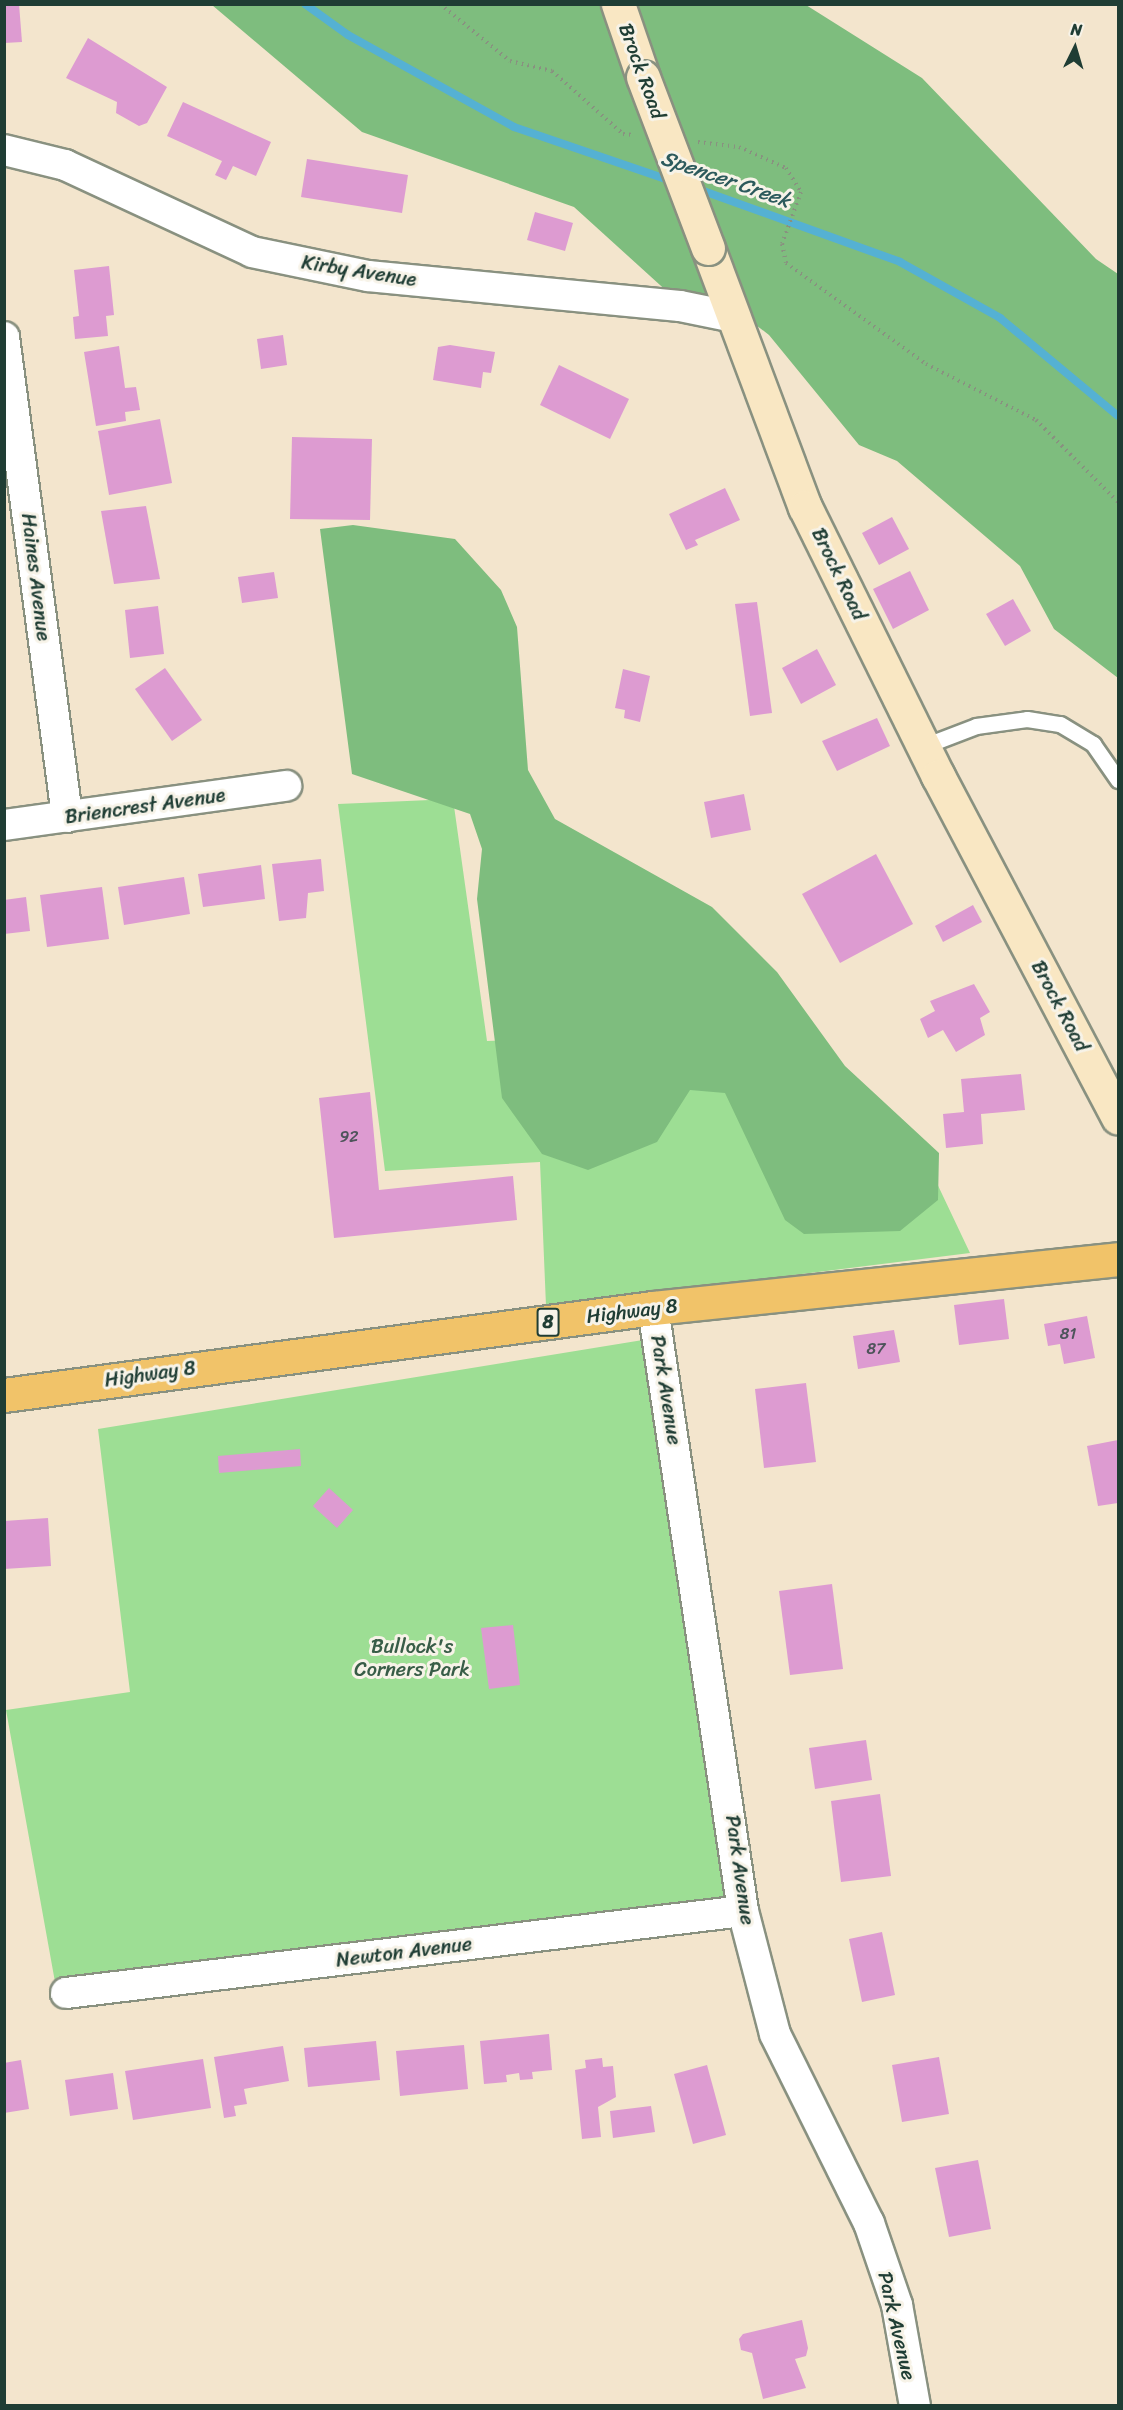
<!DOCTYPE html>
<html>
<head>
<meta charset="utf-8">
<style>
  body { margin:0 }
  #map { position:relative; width:1123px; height:2410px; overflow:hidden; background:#f3e5cd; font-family:Sriracha,sans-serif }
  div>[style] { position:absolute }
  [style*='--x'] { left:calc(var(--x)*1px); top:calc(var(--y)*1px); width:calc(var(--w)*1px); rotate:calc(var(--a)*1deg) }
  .green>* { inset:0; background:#9dde94 }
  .forest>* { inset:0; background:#7ebd7e }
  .stream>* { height:8px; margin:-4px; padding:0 4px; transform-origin:4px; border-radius:4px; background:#55b1d3 }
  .building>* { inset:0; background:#dd9bd1 }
  .path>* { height:4px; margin-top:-2px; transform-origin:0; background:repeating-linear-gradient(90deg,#899180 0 1.5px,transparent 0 6px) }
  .roads { filter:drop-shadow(2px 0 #899180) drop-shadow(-2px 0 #899180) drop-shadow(0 2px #899180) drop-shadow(0 -2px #899180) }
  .lane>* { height:15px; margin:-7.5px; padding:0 7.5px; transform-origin:7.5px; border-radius:7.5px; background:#fff }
  .street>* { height:30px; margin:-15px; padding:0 15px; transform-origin:15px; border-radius:15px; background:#fff }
  .secondary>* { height:33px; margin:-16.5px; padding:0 16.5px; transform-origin:16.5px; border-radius:16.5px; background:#f9e7c3 }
  .primary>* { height:33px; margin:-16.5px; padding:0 16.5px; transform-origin:16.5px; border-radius:16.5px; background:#f1c369 }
  .bridges { filter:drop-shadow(2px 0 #899180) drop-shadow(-2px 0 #899180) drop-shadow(0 2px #899180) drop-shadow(0 -2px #899180) }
  .secondary-bridge>* { height:33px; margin:-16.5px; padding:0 16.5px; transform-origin:16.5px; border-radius:16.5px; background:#f9e7c3 }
  span { translate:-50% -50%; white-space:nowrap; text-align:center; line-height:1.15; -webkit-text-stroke:6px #f7f3e8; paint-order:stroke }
  .number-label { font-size:16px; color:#4e545b }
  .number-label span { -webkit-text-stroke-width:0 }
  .shield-label span { padding:2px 4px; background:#f7f3e8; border:2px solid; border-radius:4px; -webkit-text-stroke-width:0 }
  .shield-label { font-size:18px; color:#1f3d34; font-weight:700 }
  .street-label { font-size:20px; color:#1f3d34 }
  .park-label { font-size:20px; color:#385d47 }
  .water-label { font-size:21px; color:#2c5a5c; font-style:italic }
  .frame { position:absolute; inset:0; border:6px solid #1f3d34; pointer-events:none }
  .north { position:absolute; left:1045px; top:18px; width:60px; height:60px; -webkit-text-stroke:4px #f7f3e8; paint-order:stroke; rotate:5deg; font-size:16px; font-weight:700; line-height:24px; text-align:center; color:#1f3d34 }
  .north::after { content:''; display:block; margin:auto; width:21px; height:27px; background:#1f3d34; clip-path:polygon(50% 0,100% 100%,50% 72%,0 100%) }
</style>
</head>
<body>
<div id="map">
  <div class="green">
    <div style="clip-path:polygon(453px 799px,487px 1041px,808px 1030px,924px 1156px,970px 1253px,546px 1306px,540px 1162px,385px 1171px,338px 804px)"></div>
    <div style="clip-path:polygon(649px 1339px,730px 1900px,55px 1982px,6px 1710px,130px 1692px,98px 1429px)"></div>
  </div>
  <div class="forest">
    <div style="clip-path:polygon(212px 5px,806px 5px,922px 78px,1096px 259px,1118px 274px,1118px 678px,1054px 629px,1020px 566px,897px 461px,859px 445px,769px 335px,725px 301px,671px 295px,574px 207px,362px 132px)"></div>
    <div style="clip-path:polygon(353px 525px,455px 539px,501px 590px,517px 627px,528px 770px,555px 819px,712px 907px,777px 972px,845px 1066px,939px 1153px,938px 1200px,900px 1231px,804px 1234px,785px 1220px,725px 1093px,690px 1090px,657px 1142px,588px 1170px,542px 1154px,502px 1098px,477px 899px,482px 849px,470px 814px,352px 774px,320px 529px)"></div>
  </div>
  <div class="stream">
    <div style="--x:305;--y:4;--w:53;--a:35.8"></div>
    <div style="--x:348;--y:35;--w:190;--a:29"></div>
    <div style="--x:514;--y:127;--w:167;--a:18.9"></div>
    <div style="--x:695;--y:188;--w:218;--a:19.8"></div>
    <div style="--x:900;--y:262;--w:115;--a:29.2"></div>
    <div style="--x:1000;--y:318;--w:153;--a:39.7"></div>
  </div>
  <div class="building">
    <div style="clip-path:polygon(4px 4px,19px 4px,22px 42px,4px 43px)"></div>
    <div style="clip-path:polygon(88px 38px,167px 87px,147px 123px,139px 126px,116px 113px,117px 102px,66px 78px)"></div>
    <div style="clip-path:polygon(183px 102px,271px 142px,256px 176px,233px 166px,226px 180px,215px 175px,222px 161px,167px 136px)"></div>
    <div style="clip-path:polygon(307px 159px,408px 175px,402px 213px,301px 197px)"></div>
    <div style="clip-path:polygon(535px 212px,573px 223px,565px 251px,527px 240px)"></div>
    <div style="clip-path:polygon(109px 266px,114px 315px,106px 316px,108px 336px,75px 339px,73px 317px,79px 316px,74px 270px)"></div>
    <div style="clip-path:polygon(283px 335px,287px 365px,261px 369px,257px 339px)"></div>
    <div style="clip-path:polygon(450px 345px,495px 352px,491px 373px,483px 372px,481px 388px,433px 380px,438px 347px)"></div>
    <div style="clip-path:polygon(119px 346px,125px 388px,136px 387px,140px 410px,125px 412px,126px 421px,96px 426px,84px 352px)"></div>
    <div style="clip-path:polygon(559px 365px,629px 399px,610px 439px,540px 405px)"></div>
    <div style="clip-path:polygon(160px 419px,172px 483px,109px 495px,98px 431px)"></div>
    <div style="clip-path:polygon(292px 437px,372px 439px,370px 520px,290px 519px)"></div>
    <div style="clip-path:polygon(725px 488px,740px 520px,695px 540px,698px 545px,686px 550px,669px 514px)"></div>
    <div style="clip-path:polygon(146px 506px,160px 579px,114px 584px,101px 511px)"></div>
    <div style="clip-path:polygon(892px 517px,909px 549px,879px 565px,862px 533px)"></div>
    <div style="clip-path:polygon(910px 571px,929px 610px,893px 629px,873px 589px)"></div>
    <div style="clip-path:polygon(274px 572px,278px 598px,242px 603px,238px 577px)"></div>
    <div style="clip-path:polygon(1013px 599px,1031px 631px,1005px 646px,986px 614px)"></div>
    <div style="clip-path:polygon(757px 602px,772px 713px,750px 716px,735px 604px)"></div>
    <div style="clip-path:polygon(158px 606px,164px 654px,130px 658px,125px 610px)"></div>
    <div style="clip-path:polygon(817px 649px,836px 685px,801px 704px,782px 668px)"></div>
    <div style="clip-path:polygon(165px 668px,202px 720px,172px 741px,135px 689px)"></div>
    <div style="clip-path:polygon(623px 669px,650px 676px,640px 722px,624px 718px,625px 710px,615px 708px)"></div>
    <div style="clip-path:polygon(877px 718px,890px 746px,837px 771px,822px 741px)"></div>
    <div style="clip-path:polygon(744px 794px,751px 830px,711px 838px,704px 802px)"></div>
    <div style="clip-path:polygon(876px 854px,913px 924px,840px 963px,802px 894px)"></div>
    <div style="clip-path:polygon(321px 859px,324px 891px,308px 893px,306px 918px,279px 921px,272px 864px)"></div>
    <div style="clip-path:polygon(261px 865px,265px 899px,203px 907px,198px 874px)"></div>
    <div style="clip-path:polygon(184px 877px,190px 914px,124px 925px,118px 887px)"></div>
    <div style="clip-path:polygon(102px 887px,109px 939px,47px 947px,40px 895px)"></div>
    <div style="clip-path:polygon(26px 897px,30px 931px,4px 934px,4px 900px)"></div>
    <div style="clip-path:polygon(973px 905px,982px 922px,943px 942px,935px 926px)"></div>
    <div style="clip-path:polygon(974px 984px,990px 1012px,980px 1018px,985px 1035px,956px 1052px,943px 1030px,928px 1038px,920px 1019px,935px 1011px,930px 1001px)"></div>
    <div style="clip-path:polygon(1021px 1074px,1025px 1110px,981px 1114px,983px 1144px,946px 1148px,943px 1114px,964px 1112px,961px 1079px)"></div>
    <div style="clip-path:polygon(370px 1092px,379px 1190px,513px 1176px,517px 1220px,334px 1238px,319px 1098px)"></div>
    <div style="clip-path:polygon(1004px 1299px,1009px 1339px,959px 1345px,954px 1305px)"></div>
    <div style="clip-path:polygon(1087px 1316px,1095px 1358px,1064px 1364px,1060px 1344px,1048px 1346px,1044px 1324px)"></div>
    <div style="clip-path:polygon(894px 1330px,900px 1362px,858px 1369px,853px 1336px)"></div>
    <div style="clip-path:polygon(806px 1383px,816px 1462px,764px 1468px,755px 1389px)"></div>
    <div style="clip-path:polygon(1118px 1440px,1118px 1503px,1098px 1506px,1087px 1446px)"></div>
    <div style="clip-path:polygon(300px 1449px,301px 1466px,219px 1473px,218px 1456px)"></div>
    <div style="clip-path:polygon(329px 1488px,353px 1510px,337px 1528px,313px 1506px)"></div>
    <div style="clip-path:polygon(48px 1518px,51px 1566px,4px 1569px,4px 1521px)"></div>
    <div style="clip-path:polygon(832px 1584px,843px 1669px,790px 1675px,779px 1591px)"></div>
    <div style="clip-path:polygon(513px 1625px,520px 1685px,489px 1689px,481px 1628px)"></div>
    <div style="clip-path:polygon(866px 1740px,872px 1780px,815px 1789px,809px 1748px)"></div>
    <div style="clip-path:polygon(880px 1794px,891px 1876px,841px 1882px,831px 1801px)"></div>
    <div style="clip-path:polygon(882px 1932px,895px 1995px,862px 2002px,849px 1939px)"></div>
    <div style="clip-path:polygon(549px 2034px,552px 2070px,532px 2072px,533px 2079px,520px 2080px,519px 2073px,506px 2075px,507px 2082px,484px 2084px,480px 2041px)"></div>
    <div style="clip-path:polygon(376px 2041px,380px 2080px,308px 2087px,304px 2048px)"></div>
    <div style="clip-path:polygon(464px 2045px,468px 2089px,400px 2096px,396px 2051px)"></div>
    <div style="clip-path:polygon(283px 2046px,289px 2081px,244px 2089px,247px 2104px,234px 2106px,236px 2116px,224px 2118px,214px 2057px)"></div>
    <div style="clip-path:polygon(939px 2057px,949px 2114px,902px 2122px,892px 2065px)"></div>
    <div style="clip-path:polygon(602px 2058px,603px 2067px,613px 2066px,616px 2097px,598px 2107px,601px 2137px,582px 2139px,575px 2070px,586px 2068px,585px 2060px)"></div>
    <div style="clip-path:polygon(203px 2059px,211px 2108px,133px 2120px,125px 2071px)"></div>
    <div style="clip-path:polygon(21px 2060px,29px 2109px,4px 2113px,4px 2063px)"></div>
    <div style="clip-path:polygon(707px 2065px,726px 2135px,693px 2144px,674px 2074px)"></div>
    <div style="clip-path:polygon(113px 2073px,118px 2109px,70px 2116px,65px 2080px)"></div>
    <div style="clip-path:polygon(651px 2106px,655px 2132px,613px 2138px,610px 2111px)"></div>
    <div style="clip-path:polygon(978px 2160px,991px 2229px,949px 2237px,935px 2168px)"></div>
    <div style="clip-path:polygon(802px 2320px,808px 2348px,806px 2356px,795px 2359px,806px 2388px,763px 2399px,752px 2353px,741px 2350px,739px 2339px,743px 2334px)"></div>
  </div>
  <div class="path">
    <div style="--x:440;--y:4;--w:90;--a:39.2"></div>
    <div style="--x:510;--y:61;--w:43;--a:13.4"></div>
    <div style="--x:552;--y:71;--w:95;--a:41.6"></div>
    <div style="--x:623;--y:134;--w:11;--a:5"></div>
    <div style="--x:698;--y:142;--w:41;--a:7"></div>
    <div style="--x:739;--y:147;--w:51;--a:24.1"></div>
    <div style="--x:786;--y:168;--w:28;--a:58"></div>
    <div style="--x:801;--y:192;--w:55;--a:110.1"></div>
    <div style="--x:782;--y:244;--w:19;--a:78"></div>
    <div style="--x:786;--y:263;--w:173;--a:35.8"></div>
    <div style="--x:926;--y:364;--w:123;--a:27"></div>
    <div style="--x:1036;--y:420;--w:116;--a:45"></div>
  </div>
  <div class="roads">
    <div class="lane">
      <div style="--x:924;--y:746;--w:56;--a:-21"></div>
      <div style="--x:976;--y:726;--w:51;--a:-7.8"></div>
      <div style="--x:1027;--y:719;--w:33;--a:9"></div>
      <div style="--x:1060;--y:724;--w:39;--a:31"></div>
      <div style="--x:1093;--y:744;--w:44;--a:55.2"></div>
    </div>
    <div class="street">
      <div style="--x:4;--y:150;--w:63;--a:13.8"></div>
      <div style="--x:65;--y:165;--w:206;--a:24.9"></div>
      <div style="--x:252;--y:252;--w:118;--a:11.7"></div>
      <div style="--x:368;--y:276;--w:313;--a:5.5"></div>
      <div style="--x:680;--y:306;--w:55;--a:11.5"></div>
      <div style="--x:4;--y:337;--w:484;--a:82.5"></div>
      <div style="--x:4;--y:825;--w:285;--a:-7.9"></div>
      <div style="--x:653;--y:1308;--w:610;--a:81.51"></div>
      <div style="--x:743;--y:1911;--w:127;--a:75.4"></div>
      <div style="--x:775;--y:2034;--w:211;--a:63.6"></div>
      <div style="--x:869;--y:2223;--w:87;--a:71.1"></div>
      <div style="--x:897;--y:2305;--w:103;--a:79.9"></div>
      <div style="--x:66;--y:1993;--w:682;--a:-6.91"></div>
    </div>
    <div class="secondary">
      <div style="--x:618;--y:4;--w:77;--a:71.1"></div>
      <div style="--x:708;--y:248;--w:277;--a:69.5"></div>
      <div style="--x:805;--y:507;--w:300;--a:63.7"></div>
      <div style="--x:938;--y:776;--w:386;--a:62.2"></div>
    </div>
    <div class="primary">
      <div style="--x:4;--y:1395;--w:655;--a:-7.64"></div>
      <div style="--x:653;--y:1308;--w:468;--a:-6"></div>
    </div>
  </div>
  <div class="bridges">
    <div class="secondary-bridge">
      <div style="--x:643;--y:77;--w:183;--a:69.2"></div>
    </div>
  </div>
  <div class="number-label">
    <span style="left:349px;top:1137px">92</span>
    <span style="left:1068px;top:1334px">81</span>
    <span style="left:876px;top:1349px">87</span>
  </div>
  <div class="shield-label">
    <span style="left:548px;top:1322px">8</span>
  </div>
  <div class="street-label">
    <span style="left:642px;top:71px;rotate:70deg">Brock Road</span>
    <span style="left:359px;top:271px;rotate:9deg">Kirby Avenue</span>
    <span style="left:839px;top:574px;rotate:64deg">Brock Road</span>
    <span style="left:36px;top:577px;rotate:83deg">Haines Avenue</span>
    <span style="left:145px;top:806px;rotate:-8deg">Briencrest Avenue</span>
    <span style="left:1060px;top:1006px;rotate:62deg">Brock Road</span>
    <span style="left:632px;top:1311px;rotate:-7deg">Highway 8</span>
    <span style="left:150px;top:1374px;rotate:-8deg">Highway 8</span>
    <span style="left:666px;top:1390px;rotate:81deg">Park Avenue</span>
    <span style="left:740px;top:1870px;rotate:82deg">Park Avenue</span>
    <span style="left:404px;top:1952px;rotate:-7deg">Newton Avenue</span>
    <span style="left:897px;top:2326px;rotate:77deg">Park Avenue</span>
  </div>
  <div class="park-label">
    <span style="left:412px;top:1658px">Bullock's<br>Corners Park</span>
  </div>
  <div class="water-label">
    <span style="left:726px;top:179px;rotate:19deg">Spencer Creek</span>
  </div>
  <div class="frame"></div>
  <div class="north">N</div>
</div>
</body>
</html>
